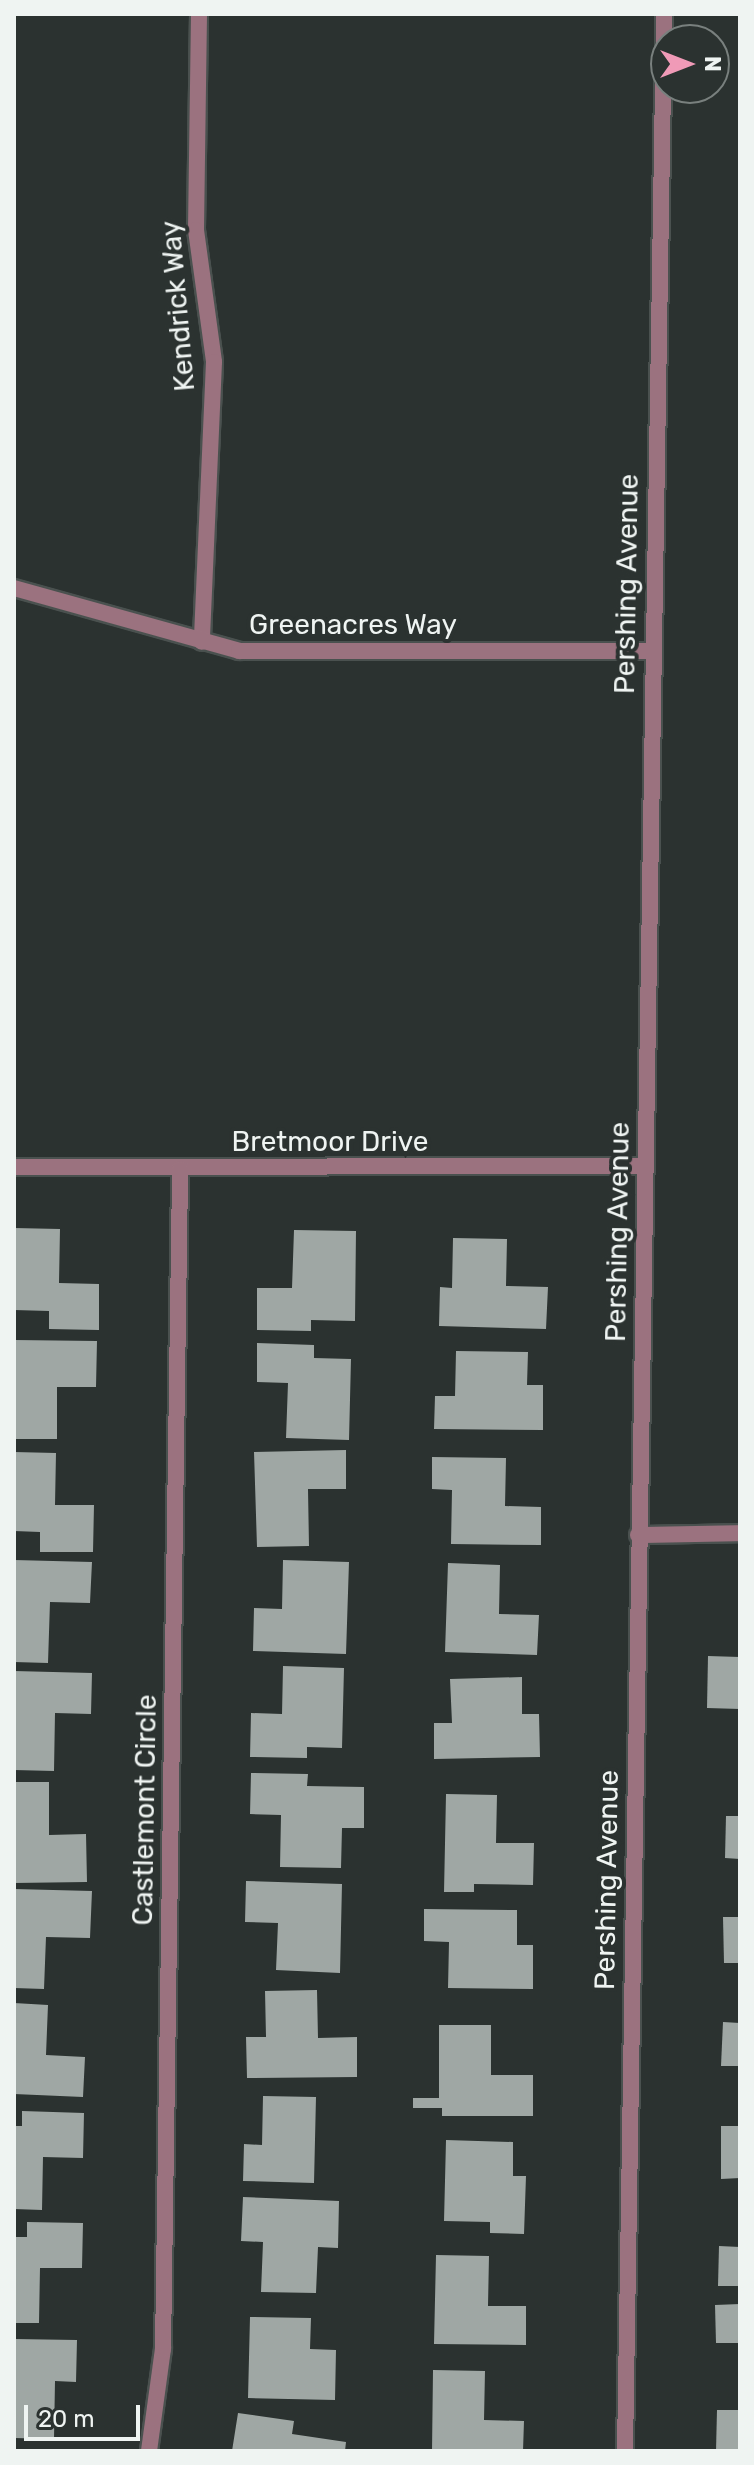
<!DOCTYPE html>
<html>
<head>
<meta charset="utf-8">
<style>
  body { margin:0 }
  #map { position:relative; width:754px; height:2465px; overflow:hidden; background:#2b3230; font-family:Rubik,sans-serif }
  div>[style] { position:absolute }
  [style*='--x'] { left:calc(var(--x)*1px); top:calc(var(--y)*1px); width:calc(var(--w)*1px); rotate:calc(var(--a)*1deg) }
  .building>* { inset:0; background:#9fa7a4 }
  .roads { filter:drop-shadow(2px 0 #4a514f) drop-shadow(-2px 0 #4a514f) drop-shadow(0 2px #4a514f) drop-shadow(0 -2px #4a514f) }
  .minor>* { height:16px; margin:-8px; padding:0 8px; transform-origin:8px; border-radius:8px; background:#9b727f }
  .tertiary>* { height:16px; margin:-8px; padding:0 8px; transform-origin:8px; border-radius:8px; background:#9b727f }
  span { translate:-50% -50%; white-space:nowrap; text-align:center; line-height:1.15; -webkit-text-stroke:8px #2b3230; paint-order:stroke }
  .street-label { font-size:28px; color:#eff4f2 }
  .frame { position:absolute; inset:0; border:16px solid #eff4f2; pointer-events:none }
  .north { position:absolute; left:650px; top:24px; width:80px; height:80px; box-sizing:border-box; background:#2b3230; border:2px solid #79807e; border-radius:50%; rotate:90deg; font-size:22px; font-weight:700; line-height:32px; text-align:center; color:#eff4f2 }
  .north::after { content:''; display:block; margin:auto; width:28px; height:36px; background:#f09ab7; clip-path:polygon(50% 0,100% 100%,50% 72%,0 100%) }
  .scale { position:absolute; left:24px; top:2405px; width:116px; height:36px; box-sizing:border-box; border:4px solid #eff4f2; border-top:0; padding-left:10px; font-size:24px; line-height:28px; white-space:nowrap; color:#eff4f2; -webkit-text-stroke:6px #2b3230; paint-order:stroke }
</style>
</head>
<body>
<div id="map">
  <div class="building">
    <div style="clip-path:polygon(14px 1228px,60px 1229px,59px 1283px,99px 1284px,99px 1330px,49px 1329px,49px 1311px,14px 1310px)"></div>
    <div style="clip-path:polygon(294px 1230px,356px 1231px,355px 1321px,311px 1320px,311px 1331px,257px 1330px,257px 1288px,292px 1288px)"></div>
    <div style="clip-path:polygon(453px 1238px,507px 1239px,506px 1286px,548px 1287px,546px 1329px,439px 1326px,440px 1287px,452px 1288px)"></div>
    <div style="clip-path:polygon(14px 1340px,97px 1341px,96px 1387px,57px 1387px,57px 1439px,14px 1439px)"></div>
    <div style="clip-path:polygon(257px 1343px,314px 1345px,314px 1358px,351px 1359px,349px 1440px,286px 1438px,288px 1383px,257px 1382px)"></div>
    <div style="clip-path:polygon(456px 1351px,528px 1352px,527px 1385px,543px 1385px,543px 1430px,434px 1429px,435px 1396px,455px 1396px)"></div>
    <div style="clip-path:polygon(346px 1450px,346px 1489px,308px 1489px,309px 1546px,257px 1547px,254px 1452px)"></div>
    <div style="clip-path:polygon(14px 1452px,56px 1453px,55px 1505px,94px 1505px,93px 1552px,40px 1552px,40px 1532px,14px 1531px)"></div>
    <div style="clip-path:polygon(432px 1457px,506px 1458px,505px 1506px,541px 1507px,541px 1545px,451px 1544px,452px 1490px,432px 1489px)"></div>
    <div style="clip-path:polygon(14px 1560px,92px 1562px,90px 1603px,50px 1602px,48px 1663px,14px 1662px)"></div>
    <div style="clip-path:polygon(283px 1560px,349px 1562px,346px 1654px,253px 1651px,254px 1608px,282px 1609px)"></div>
    <div style="clip-path:polygon(448px 1563px,500px 1565px,499px 1614px,539px 1615px,537px 1655px,445px 1652px)"></div>
    <div style="clip-path:polygon(708px 1656px,740px 1657px,740px 1709px,707px 1708px)"></div>
    <div style="clip-path:polygon(283px 1666px,344px 1668px,342px 1748px,307px 1747px,307px 1758px,250px 1757px,251px 1713px,282px 1714px)"></div>
    <div style="clip-path:polygon(14px 1671px,92px 1673px,91px 1714px,55px 1713px,54px 1771px,14px 1770px)"></div>
    <div style="clip-path:polygon(522px 1677px,522px 1714px,539px 1714px,540px 1757px,434px 1759px,434px 1723px,452px 1723px,450px 1679px)"></div>
    <div style="clip-path:polygon(251px 1773px,308px 1774px,307px 1786px,364px 1787px,364px 1828px,342px 1828px,341px 1868px,280px 1867px,281px 1815px,250px 1814px)"></div>
    <div style="clip-path:polygon(14px 1782px,49px 1782px,49px 1835px,86px 1834px,87px 1882px,14px 1883px)"></div>
    <div style="clip-path:polygon(446px 1794px,497px 1795px,496px 1843px,534px 1843px,533px 1885px,474px 1884px,474px 1892px,444px 1892px)"></div>
    <div style="clip-path:polygon(726px 1816px,740px 1816px,740px 1859px,725px 1858px)"></div>
    <div style="clip-path:polygon(246px 1881px,342px 1884px,340px 1973px,276px 1970px,278px 1923px,245px 1922px)"></div>
    <div style="clip-path:polygon(14px 1889px,92px 1891px,90px 1938px,46px 1937px,44px 1989px,14px 1988px)"></div>
    <div style="clip-path:polygon(424px 1909px,517px 1910px,517px 1945px,533px 1945px,533px 1989px,448px 1988px,449px 1942px,424px 1941px)"></div>
    <div style="clip-path:polygon(723px 1917px,740px 1917px,740px 1963px,724px 1963px)"></div>
    <div style="clip-path:polygon(317px 1990px,318px 2038px,357px 2037px,357px 2077px,247px 2078px,246px 2037px,266px 2037px,265px 1991px)"></div>
    <div style="clip-path:polygon(14px 2003px,48px 2005px,46px 2055px,85px 2057px,83px 2097px,14px 2094px)"></div>
    <div style="clip-path:polygon(723px 2022px,740px 2023px,740px 2066px,721px 2066px)"></div>
    <div style="clip-path:polygon(439px 2025px,491px 2025px,491px 2075px,533px 2075px,533px 2116px,442px 2116px,442px 2108px,413px 2108px,413px 2098px,439px 2098px)"></div>
    <div style="clip-path:polygon(263px 2096px,316px 2097px,314px 2183px,243px 2181px,244px 2144px,262px 2145px)"></div>
    <div style="clip-path:polygon(22px 2111px,84px 2113px,83px 2158px,43px 2157px,42px 2210px,14px 2209px,14px 2126px,22px 2126px)"></div>
    <div style="clip-path:polygon(721px 2126px,740px 2126px,740px 2178px,721px 2179px)"></div>
    <div style="clip-path:polygon(446px 2140px,513px 2142px,513px 2176px,526px 2176px,524px 2234px,490px 2233px,490px 2222px,444px 2221px)"></div>
    <div style="clip-path:polygon(243px 2197px,339px 2201px,338px 2248px,318px 2247px,316px 2293px,261px 2292px,263px 2242px,241px 2241px)"></div>
    <div style="clip-path:polygon(27px 2222px,83px 2223px,82px 2268px,40px 2268px,39px 2323px,14px 2323px,14px 2237px,27px 2237px)"></div>
    <div style="clip-path:polygon(719px 2246px,740px 2247px,740px 2286px,718px 2286px)"></div>
    <div style="clip-path:polygon(436px 2255px,489px 2256px,488px 2306px,526px 2306px,526px 2345px,434px 2344px)"></div>
    <div style="clip-path:polygon(740px 2304px,740px 2343px,716px 2343px,715px 2305px)"></div>
    <div style="clip-path:polygon(250px 2317px,311px 2318px,310px 2349px,336px 2350px,335px 2400px,248px 2398px)"></div>
    <div style="clip-path:polygon(14px 2339px,77px 2340px,76px 2382px,55px 2381px,54px 2439px,14px 2438px)"></div>
    <div style="clip-path:polygon(433px 2370px,485px 2371px,484px 2420px,524px 2421px,523px 2451px,432px 2451px)"></div>
    <div style="clip-path:polygon(717px 2410px,740px 2410px,740px 2451px,716px 2451px)"></div>
    <div style="clip-path:polygon(238px 2413px,294px 2421px,292px 2434px,346px 2442px,345px 2451px,232px 2451px)"></div>
  </div>
  <div class="roads">
    <div class="minor">
      <div style="--x:199;--y:14;--w:216;--a:90.8"></div>
      <div style="--x:196;--y:230;--w:133;--a:82.2"></div>
      <div style="--x:214;--y:362;--w:280;--a:92.5"></div>
      <div style="--x:14;--y:588;--w:234;--a:15.6"></div>
      <div style="--x:239;--y:651;--w:413;--a:0"></div>
      <div style="--x:14;--y:1167;--w:631;--a:-0.09"></div>
      <div style="--x:149;--y:2451;--w:103;--a:-82.2"></div>
      <div style="--x:163;--y:2349;--w:1180;--a:-89.17"></div>
    </div>
    <div class="tertiary">
      <div style="--x:638;--y:1535;--w:102;--a:-1.1"></div>
      <div style="--x:625;--y:2451;--w:2437;--a:-89.08"></div>
    </div>
  </div>
  <div class="street-label">
    <span style="left:178px;top:306px;rotate:-95deg">Kendrick Way</span>
    <span style="left:627px;top:584px;rotate:-89deg">Pershing Avenue</span>
    <span style="left:353px;top:625px">Greenacres Way</span>
    <span style="left:330px;top:1142px">Bretmoor Drive</span>
    <span style="left:618px;top:1232px;rotate:-89deg">Pershing Avenue</span>
    <span style="left:145px;top:1810px;rotate:-89deg">Castlemont Circle</span>
    <span style="left:607px;top:1880px;rotate:-89deg">Pershing Avenue</span>
  </div>
  <div class="frame"></div>
  <div class="north">N</div>
  <div class="scale">20 m</div>
</div>
</body>
</html>
